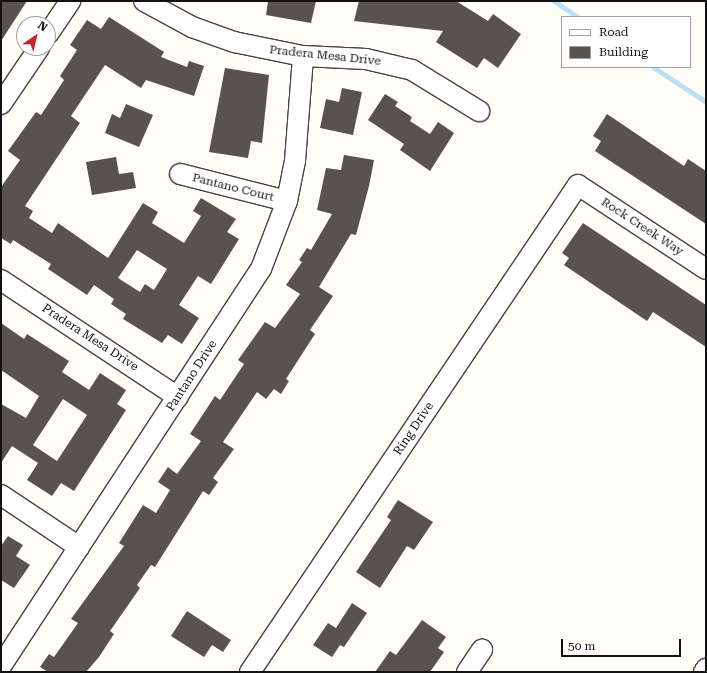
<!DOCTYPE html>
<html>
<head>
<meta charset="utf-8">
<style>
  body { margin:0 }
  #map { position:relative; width:707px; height:673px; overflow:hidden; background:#fffdf5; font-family:"Roboto Serif",serif }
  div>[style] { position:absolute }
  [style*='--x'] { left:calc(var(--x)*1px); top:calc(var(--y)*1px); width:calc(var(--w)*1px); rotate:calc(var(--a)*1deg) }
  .stream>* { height:5px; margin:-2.5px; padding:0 2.5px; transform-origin:2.5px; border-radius:2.5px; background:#b9e0f7 }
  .building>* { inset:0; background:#5a524d }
  .roads { filter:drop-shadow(1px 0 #444) drop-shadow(-1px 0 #444) drop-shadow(0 1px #444) drop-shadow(0 -1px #444) }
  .minor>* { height:20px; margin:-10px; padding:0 10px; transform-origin:10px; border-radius:10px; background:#fff }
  span { translate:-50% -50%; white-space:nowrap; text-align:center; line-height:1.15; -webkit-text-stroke:4px #fff; paint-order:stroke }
  .street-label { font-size:12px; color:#111 }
  .frame { position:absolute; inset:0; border:2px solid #111; pointer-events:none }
  .legend { position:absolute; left:561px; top:16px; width:130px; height:52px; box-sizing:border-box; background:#fff; border:1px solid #a0a0a0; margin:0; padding:5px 7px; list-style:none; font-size:12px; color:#111 }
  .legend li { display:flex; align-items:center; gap:8px; height:20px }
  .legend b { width:20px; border:1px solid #a0a0a0 }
  .north { position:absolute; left:16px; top:16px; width:40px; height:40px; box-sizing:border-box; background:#fff; border:1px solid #a0a0a0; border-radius:50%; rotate:34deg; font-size:11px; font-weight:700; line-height:16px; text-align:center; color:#111 }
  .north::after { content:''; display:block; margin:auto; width:14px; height:18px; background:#c4262e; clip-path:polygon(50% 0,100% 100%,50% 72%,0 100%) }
  .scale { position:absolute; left:561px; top:639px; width:120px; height:18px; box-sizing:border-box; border:2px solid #111; border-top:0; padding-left:5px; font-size:12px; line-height:14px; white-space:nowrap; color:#111; -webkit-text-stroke:3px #fff; paint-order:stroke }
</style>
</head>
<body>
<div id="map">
  <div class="stream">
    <div style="--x:554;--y:1;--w:29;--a:34"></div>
    <div style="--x:653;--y:67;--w:64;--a:33.4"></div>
  </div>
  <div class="building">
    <div style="clip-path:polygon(1px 1px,27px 1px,1px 41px)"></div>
    <div style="clip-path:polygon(268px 1px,316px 1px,311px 23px,266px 15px)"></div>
    <div style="clip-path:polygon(359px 1px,456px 1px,488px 21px,493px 14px,521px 34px,498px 68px,484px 58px,477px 68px,436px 42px,443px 31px,354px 21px)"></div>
    <div style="clip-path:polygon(evenodd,109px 17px,164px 52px,161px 57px,187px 67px,189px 61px,204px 66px,194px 96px,146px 80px,141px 88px,105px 65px,71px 116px,80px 123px,25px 206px,33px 211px,29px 218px,52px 233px,58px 223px,108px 258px,143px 203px,158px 212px,152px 223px,184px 243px,201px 216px,193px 211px,201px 198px,236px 219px,227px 232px,239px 239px,211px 284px,198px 276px,179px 305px,199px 318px,182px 344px,168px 335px,162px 343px,123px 319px,126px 314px,111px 304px,114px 299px,94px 285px,87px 295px,48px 269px,51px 264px,13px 240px,11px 244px,1px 238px,1px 187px,20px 160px,8px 151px,36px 112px,41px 115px,64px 80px,60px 76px,77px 50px,70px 45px,87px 20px,101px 29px,109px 17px,137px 250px,167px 269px,154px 290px,145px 284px,140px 292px,118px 278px,137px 250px)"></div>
    <div style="clip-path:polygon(225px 68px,269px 75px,262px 143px,251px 141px,248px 158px,209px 152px)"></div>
    <div style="clip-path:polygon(342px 88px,362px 92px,353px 135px,320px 128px,326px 99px,339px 102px)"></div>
    <div style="clip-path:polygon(385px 94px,398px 102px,395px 106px,412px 117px,410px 121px,430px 134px,438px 122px,454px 133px,430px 171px,400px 150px,404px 144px,368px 120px)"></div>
    <div style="clip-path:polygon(126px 104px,153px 115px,139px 147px,105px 133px,112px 114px,120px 118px)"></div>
    <div style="clip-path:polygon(607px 114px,684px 166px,688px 159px,706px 171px,706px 224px,595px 151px,601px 141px,593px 136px)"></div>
    <div style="clip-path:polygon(344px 155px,374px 160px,369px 186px,356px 235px,351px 234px,319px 287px,333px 296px,310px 330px,315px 334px,286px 379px,289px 381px,281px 394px,274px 389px,266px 399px,257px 392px,223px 442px,234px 449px,213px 478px,218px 482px,209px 495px,203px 491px,155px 567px,151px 565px,137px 585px,140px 588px,110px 631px,114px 634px,99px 657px,86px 672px,48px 672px,40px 667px,49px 654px,54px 657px,78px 623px,71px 619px,124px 546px,119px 543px,143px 505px,156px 513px,170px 490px,158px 482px,168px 467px,177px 474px,201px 441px,190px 434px,215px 396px,220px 400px,244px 364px,238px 360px,265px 322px,275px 328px,300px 294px,286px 285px,302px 262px,299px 260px,307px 248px,311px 250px,332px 214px,317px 210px,326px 168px,341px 170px)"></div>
    <div style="clip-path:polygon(116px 157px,119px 174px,133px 172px,136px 188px,92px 195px,86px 162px)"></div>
    <div style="clip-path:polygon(583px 223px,706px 305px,706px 347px,653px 312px,647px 321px,564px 265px,569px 258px,562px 253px)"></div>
    <div style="clip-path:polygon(evenodd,1px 323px,24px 339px,27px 334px,69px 361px,62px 372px,89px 390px,100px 373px,126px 390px,117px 404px,126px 410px,74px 491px,61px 483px,52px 496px,27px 480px,38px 463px,12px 446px,1px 463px,1px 404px,26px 418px,39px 396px,1px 370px,1px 323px,63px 399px,87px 415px,57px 461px,33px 445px,63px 399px)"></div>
    <div style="clip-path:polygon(398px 500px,433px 522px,414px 550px,407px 546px,380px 588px,356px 572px,391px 520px,387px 517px)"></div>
    <div style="clip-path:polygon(8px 536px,23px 545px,16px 556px,30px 565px,14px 588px,1px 580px,1px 546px)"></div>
    <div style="clip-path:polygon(352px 603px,367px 613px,344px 647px,340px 645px,332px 657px,313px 645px,328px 623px,336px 628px)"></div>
    <div style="clip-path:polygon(187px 611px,231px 640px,223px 652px,212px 645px,204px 657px,171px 636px)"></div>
    <div style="clip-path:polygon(422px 620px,446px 637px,438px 648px,444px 652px,430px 672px,375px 672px,390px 651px,396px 655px)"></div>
  </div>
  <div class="roads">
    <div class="minor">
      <div style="--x:144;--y:1;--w:55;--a:28.4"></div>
      <div style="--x:192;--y:27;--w:45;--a:19.7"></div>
      <div style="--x:234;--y:42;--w:70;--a:11.5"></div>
      <div style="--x:303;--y:56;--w:63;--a:2.7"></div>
      <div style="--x:366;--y:59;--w:47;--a:13.4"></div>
      <div style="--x:412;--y:70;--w:79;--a:31.5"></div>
      <div style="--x:48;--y:34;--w:40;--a:-56"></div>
      <div style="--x:1;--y:104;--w:68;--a:-55.8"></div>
      <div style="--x:180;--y:174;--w:110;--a:14.2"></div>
      <div style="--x:1;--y:280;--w:212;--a:33.5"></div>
      <div style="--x:1;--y:495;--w:94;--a:33.7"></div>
      <div style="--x:1;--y:666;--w:475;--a:-56.8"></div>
      <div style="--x:261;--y:269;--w:73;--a:-69.1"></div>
      <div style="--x:287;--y:201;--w:41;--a:-78.7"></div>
      <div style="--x:295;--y:161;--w:105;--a:-85.6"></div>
      <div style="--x:250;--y:672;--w:587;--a:-56.04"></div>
      <div style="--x:578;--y:185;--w:153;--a:33.3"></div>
      <div style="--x:467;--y:672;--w:27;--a:-56"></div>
      <div style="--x:704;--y:672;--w:4;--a:-56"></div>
    </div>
  </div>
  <div class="street-label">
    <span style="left:325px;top:56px;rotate:6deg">Pradera Mesa Drive</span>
    <span style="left:233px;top:188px;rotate:14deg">Pantano Court</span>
    <span style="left:642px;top:227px;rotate:33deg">Rock Creek Way</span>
    <span style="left:90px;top:338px;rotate:33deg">Pradera Mesa Drive</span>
    <span style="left:192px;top:376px;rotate:-57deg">Pantano Drive</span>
    <span style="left:414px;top:429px;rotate:-56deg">Ring Drive</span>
  </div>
  <div class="frame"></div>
  <ul class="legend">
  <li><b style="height:5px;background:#fff"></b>Road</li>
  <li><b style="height:11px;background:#5a524d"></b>Building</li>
  </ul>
  <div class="north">N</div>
  <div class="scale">50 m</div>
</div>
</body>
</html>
